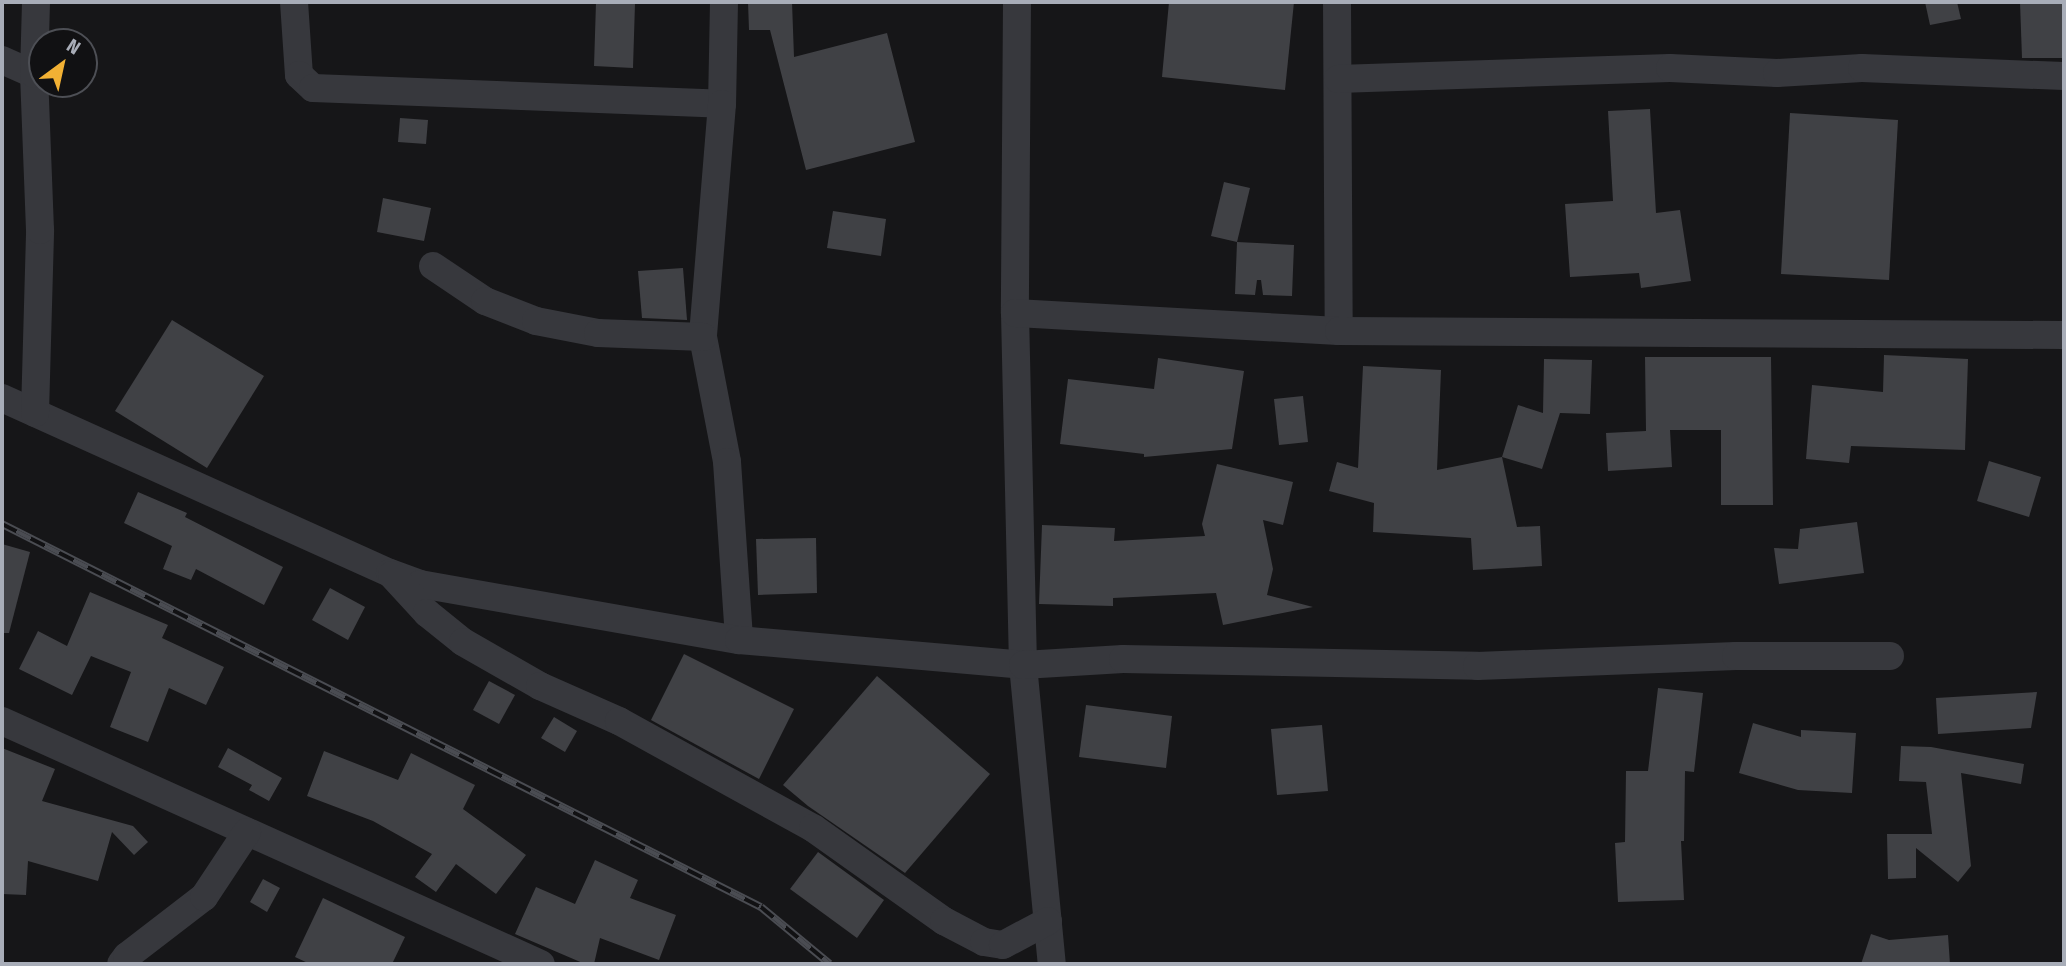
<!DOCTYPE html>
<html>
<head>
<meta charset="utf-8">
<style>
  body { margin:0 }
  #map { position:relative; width:2066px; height:966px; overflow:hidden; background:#161618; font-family:"Fira Sans Condensed",sans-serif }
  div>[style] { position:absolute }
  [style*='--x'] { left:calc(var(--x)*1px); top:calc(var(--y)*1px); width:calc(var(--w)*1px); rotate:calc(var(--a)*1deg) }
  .building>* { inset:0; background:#404145 }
  .minor>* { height:28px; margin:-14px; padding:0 14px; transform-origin:14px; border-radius:14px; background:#37383d }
  .rail>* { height:8px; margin-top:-4px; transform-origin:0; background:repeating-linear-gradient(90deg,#111113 0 16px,#4a4c52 0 32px); box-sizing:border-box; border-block:2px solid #4a4c52 }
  span { translate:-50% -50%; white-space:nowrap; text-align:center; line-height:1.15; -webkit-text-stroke:6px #111113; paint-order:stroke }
  .frame { position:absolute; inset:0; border:4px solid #a8adb8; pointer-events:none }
  .north { position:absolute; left:28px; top:28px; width:70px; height:70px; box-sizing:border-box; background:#111113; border:2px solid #4d4f55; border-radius:50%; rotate:33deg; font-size:19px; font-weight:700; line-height:28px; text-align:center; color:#a8adb8 }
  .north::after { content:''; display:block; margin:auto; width:24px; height:32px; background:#f2b134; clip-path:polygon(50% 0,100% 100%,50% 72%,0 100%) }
</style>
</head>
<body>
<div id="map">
  <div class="building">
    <div style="clip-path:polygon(596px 2px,635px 3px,633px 68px,594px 66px)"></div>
    <div style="clip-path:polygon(748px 2px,792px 2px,794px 57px,887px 33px,915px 142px,806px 170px,770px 30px,749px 30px)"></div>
    <div style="clip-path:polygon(1169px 2px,1294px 2px,1285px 90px,1162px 77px)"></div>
    <div style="clip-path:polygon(1925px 2px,1957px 2px,1961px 19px,1930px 25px)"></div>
    <div style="clip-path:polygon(2020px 2px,2064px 2px,2064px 58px,2022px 58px)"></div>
    <div style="clip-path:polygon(1650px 109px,1656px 213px,1680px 210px,1691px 281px,1641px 288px,1639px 273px,1570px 277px,1565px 204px,1613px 201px,1608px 111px)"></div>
    <div style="clip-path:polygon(1790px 113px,1898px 120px,1889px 280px,1781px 274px)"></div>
    <div style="clip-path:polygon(400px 118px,428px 120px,426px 144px,398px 142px)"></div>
    <div style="clip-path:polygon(1224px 182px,1250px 188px,1237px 242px,1211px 236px)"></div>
    <div style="clip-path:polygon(383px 198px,431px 208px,424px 241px,377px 232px)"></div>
    <div style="clip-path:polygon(833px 211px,886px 219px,881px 256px,827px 248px)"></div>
    <div style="clip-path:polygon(1237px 242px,1294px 245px,1292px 296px,1263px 295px,1261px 280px,1257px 280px,1255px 295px,1235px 294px)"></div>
    <div style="clip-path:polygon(683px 268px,687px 320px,642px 318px,638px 271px)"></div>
    <div style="clip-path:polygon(172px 320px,264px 376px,207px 468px,115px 411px)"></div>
    <div style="clip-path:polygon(1884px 355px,1968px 359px,1965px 450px,1851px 446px,1849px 463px,1806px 459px,1812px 385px,1883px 392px)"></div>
    <div style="clip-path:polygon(1645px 357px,1771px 357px,1773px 505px,1721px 505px,1721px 430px,1670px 430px,1672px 467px,1608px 471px,1606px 433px,1646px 431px)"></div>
    <div style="clip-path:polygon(1158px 358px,1244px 371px,1232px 449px,1144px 457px,1144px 454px,1060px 444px,1068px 379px,1154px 389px)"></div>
    <div style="clip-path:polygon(1544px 359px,1592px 360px,1590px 414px,1560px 413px,1542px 469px,1502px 457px,1518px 405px,1543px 413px)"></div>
    <div style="clip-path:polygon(1363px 366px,1441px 370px,1437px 470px,1502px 457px,1517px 527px,1540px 526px,1542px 566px,1473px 570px,1471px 538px,1373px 532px,1374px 503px,1329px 491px,1337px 462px,1358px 468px)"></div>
    <div style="clip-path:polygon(1303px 396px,1308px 442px,1279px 445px,1274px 399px)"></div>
    <div style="clip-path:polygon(1989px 461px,2041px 477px,2029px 517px,1977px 501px)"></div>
    <div style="clip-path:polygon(1217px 464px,1293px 482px,1283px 525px,1263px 520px,1273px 569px,1267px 595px,1313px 607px,1223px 625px,1216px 593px,1113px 598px,1113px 606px,1039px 604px,1042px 525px,1115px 528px,1114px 541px,1205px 536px,1202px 524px)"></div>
    <div style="clip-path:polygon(138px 492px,187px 513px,185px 517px,283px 567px,264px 605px,196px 569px,191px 580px,163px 569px,172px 546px,124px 523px)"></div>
    <div style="clip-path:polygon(1857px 522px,1864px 573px,1779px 584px,1774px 548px,1798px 549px,1800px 529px)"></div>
    <div style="clip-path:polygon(816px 538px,817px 593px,758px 595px,756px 539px)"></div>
    <div style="clip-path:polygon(2px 544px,30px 552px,9px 633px,2px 633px)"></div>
    <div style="clip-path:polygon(330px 588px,365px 607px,348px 640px,312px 620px)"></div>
    <div style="clip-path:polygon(90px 592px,168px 625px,162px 638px,224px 667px,206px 705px,169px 688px,148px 742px,110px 727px,131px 672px,91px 656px,72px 695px,19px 669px,38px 631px,67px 646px)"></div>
    <div style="clip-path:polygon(684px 654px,794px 709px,759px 779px,651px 720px)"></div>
    <div style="clip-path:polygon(877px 676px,990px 774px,905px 873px,808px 806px,783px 785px)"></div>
    <div style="clip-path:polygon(489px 681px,515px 695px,499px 724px,473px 710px)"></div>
    <div style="clip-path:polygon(1658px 688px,1703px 693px,1694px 772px,1685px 771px,1684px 841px,1681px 841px,1684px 900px,1618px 902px,1615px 843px,1625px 842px,1626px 771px,1648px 771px)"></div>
    <div style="clip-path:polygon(2037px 692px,2031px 728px,1938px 734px,1936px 698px)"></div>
    <div style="clip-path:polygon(1086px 705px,1172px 716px,1166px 768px,1079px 757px)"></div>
    <div style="clip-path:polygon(554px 717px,577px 731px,565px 752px,541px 738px)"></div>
    <div style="clip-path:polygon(1753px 723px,1801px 737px,1801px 730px,1856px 733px,1852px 793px,1798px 790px,1739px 773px)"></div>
    <div style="clip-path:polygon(1322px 725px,1328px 791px,1277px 795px,1271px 729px)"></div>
    <div style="clip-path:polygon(1901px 746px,1931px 747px,2024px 764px,2021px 784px,1961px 773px,1971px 866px,1958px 882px,1916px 848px,1916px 878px,1888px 879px,1887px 834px,1932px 834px,1926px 782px,1899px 781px)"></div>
    <div style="clip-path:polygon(2px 748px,55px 769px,42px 801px,133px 826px,148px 842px,134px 855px,112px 832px,98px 881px,28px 861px,26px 895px,2px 894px)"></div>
    <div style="clip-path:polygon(228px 748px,282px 778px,269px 801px,249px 790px,252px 785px,218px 767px)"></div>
    <div style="clip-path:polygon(324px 751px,398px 780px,411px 753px,475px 785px,463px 809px,526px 855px,496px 894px,456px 864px,436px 892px,415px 877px,432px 854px,373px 821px,307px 796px)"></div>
    <div style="clip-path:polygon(818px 852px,884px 900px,857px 938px,790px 889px)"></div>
    <div style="clip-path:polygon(595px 860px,638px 880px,630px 898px,676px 915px,659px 960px,600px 938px,594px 964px,585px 964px,515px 934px,536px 887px,575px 904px)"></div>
    <div style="clip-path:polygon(263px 879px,280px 888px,267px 912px,250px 902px)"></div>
    <div style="clip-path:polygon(323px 898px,405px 937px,392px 964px,310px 964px,295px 957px)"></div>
    <div style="clip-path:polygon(1871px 934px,1889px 940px,1948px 935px,1950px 964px,1861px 964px)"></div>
  </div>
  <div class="minor">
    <div style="--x:294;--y:2;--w:73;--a:86.1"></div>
    <div style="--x:299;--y:75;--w:19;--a:43"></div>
    <div style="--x:313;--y:88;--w:409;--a:2.2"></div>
    <div style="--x:724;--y:2;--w:102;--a:91.1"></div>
    <div style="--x:722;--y:104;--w:234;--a:94.7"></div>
    <div style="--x:703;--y:337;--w:127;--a:79.1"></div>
    <div style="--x:727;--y:462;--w:178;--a:86.1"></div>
    <div style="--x:1017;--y:2;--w:311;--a:90.4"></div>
    <div style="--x:1015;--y:313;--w:352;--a:88.7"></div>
    <div style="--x:1023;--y:665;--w:300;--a:84.5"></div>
    <div style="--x:1337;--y:2;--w:329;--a:89.7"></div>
    <div style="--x:2;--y:60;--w:35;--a:24"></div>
    <div style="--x:1338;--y:79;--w:332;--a:-1.9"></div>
    <div style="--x:1670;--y:68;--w:107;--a:2.7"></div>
    <div style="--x:1777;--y:73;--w:85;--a:-3.4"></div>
    <div style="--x:1862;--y:68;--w:202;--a:2.3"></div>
    <div style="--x:433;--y:266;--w:63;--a:33.9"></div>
    <div style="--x:485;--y:301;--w:55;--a:21.4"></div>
    <div style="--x:536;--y:321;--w:63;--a:11"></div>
    <div style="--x:598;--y:333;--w:105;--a:2.2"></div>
    <div style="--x:1015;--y:313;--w:324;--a:3.2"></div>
    <div style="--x:1339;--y:331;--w:725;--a:0.32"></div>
    <div style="--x:2;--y:398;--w:426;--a:24.3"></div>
    <div style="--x:390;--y:573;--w:32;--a:20"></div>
    <div style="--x:420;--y:584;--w:324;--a:10"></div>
    <div style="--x:739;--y:640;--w:285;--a:5"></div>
    <div style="--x:1023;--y:665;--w:100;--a:-3.4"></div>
    <div style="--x:1123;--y:659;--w:354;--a:1.1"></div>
    <div style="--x:1477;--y:666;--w:259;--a:-2.2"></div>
    <div style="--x:1736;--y:656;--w:154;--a:0"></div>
    <div style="--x:35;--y:413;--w:183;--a:-88.4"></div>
    <div style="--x:40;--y:230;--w:156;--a:-92.2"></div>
    <div style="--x:34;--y:74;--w:72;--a:-88.4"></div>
    <div style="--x:392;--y:575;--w:52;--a:47.4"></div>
    <div style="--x:427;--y:613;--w:46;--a:38.9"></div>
    <div style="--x:463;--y:642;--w:89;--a:29.7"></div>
    <div style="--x:540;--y:686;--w:86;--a:23.9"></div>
    <div style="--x:619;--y:721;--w:222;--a:28.9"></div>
    <div style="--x:813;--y:828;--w:161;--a:35.4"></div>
    <div style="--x:944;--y:921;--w:45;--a:27.7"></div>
    <div style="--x:984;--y:942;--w:19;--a:9"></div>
    <div style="--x:1003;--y:945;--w:51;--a:-28.1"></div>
    <div style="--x:2;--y:721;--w:591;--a:24.27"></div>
    <div style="--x:121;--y:964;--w:10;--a:-53"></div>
    <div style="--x:127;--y:956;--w:97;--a:-37.5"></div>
    <div style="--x:204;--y:897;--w:78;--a:-56.5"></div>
  </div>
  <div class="rail">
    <div style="--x:2;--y:524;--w:850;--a:26.78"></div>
    <div style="--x:761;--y:907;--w:89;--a:39.6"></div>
  </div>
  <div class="frame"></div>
  <div class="north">N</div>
</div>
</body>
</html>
